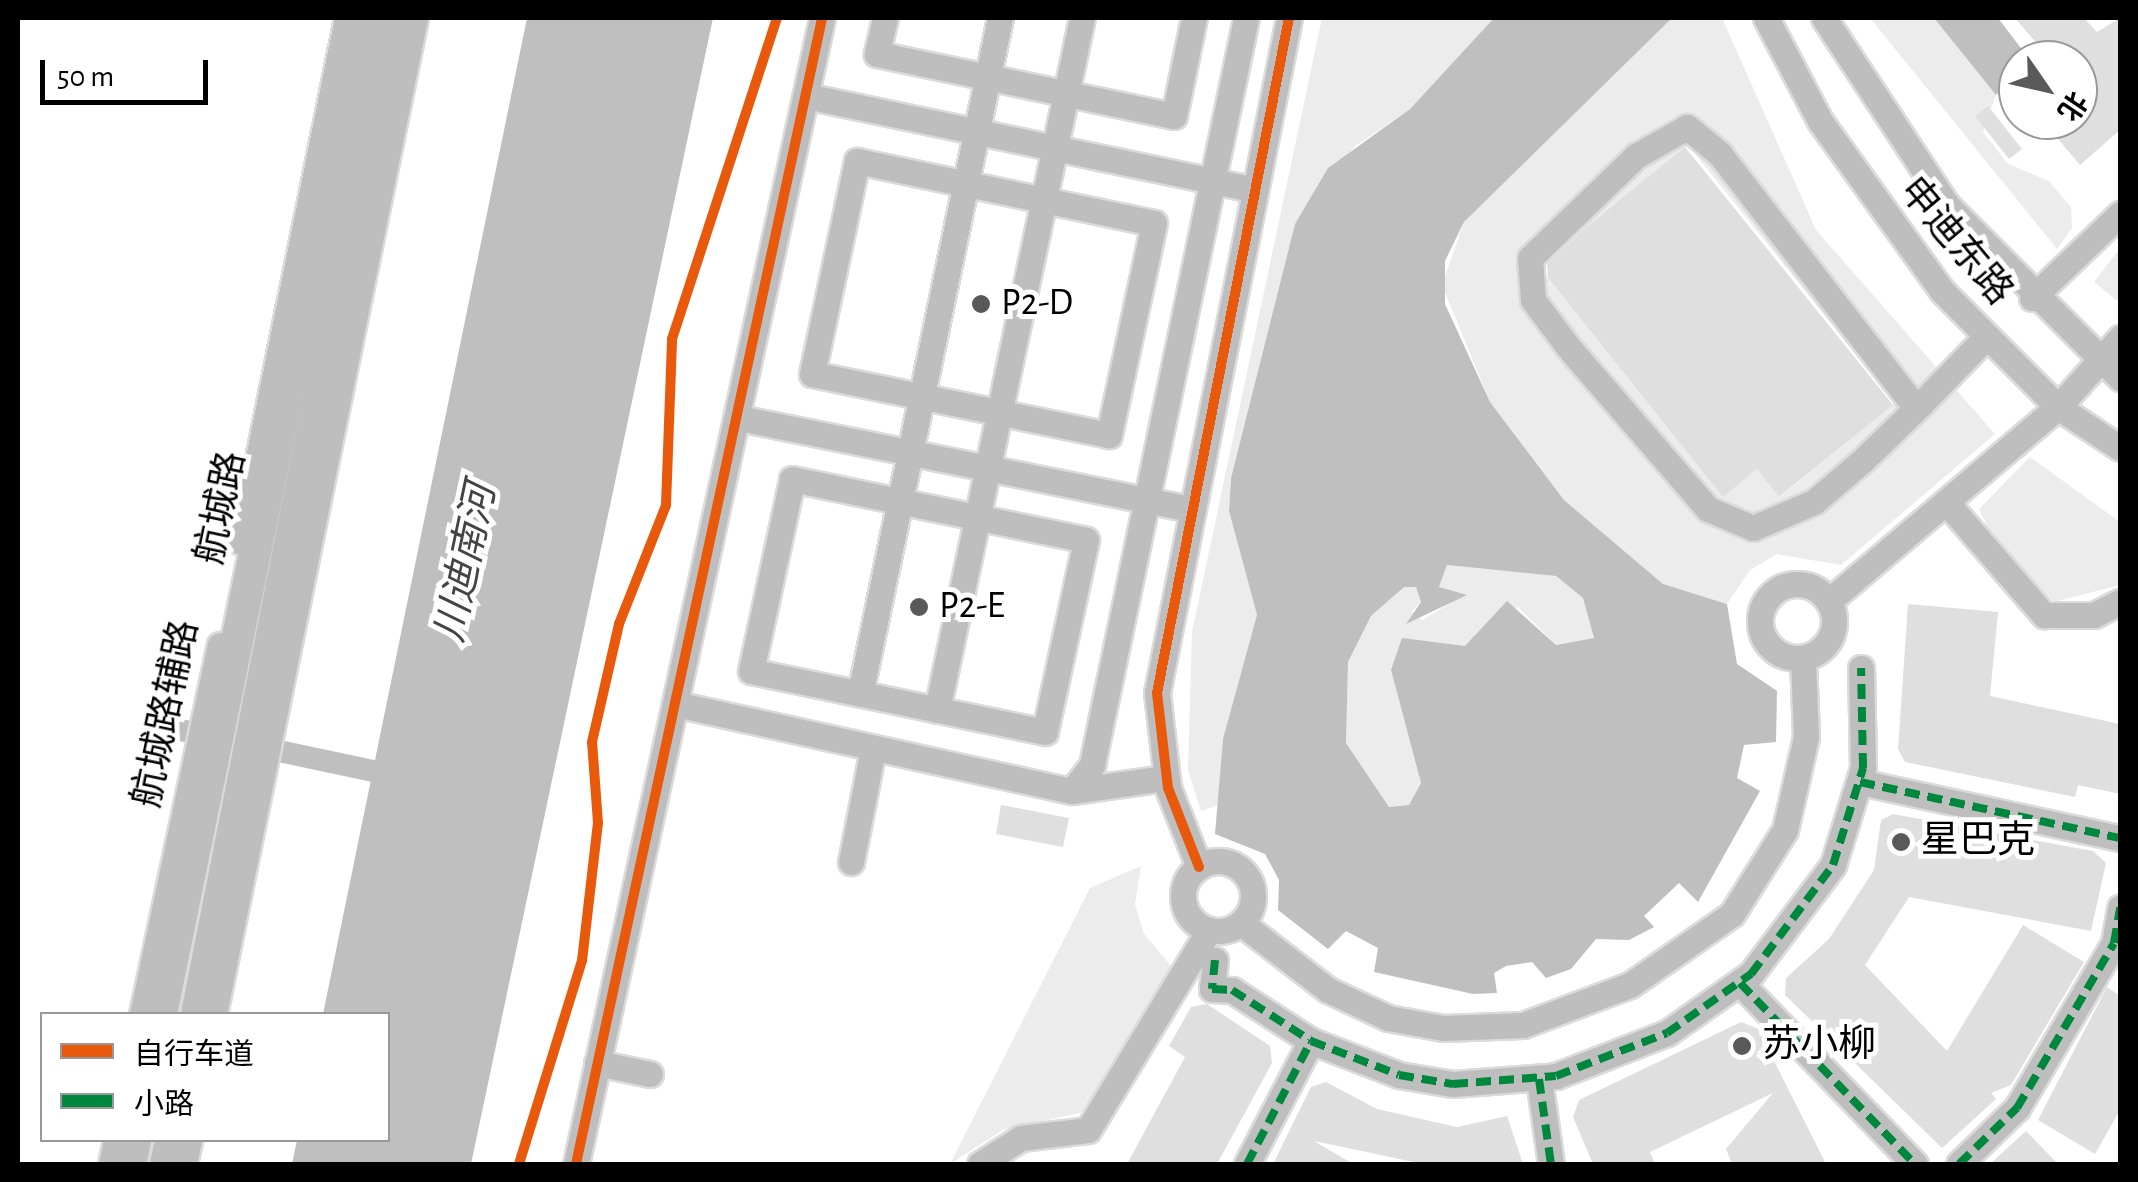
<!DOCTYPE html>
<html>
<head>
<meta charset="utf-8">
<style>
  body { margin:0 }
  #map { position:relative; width:2138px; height:1182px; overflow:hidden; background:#fff; font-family:"Alegreya Sans","Noto Sans SC",sans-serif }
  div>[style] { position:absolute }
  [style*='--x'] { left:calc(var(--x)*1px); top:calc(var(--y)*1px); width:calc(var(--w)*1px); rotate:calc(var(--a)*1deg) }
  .green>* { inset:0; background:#ececec }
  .water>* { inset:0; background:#bfbfbf }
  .canal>* { height:22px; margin:-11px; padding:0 11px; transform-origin:11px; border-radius:11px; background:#bfbfbf }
  .building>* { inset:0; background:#dfdfdf }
  .roads { filter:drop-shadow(2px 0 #dbdbdb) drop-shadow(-2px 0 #dbdbdb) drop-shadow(0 2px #dbdbdb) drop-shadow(0 -2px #dbdbdb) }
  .minor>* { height:25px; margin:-12.5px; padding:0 12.5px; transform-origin:12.5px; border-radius:12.5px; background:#bebebe }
  .minor>.ring { margin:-12.5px; padding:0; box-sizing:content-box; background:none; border:25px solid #bebebe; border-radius:50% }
  .major>* { height:32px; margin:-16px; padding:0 16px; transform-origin:16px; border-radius:16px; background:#bebebe }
  .quiet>* { height:8px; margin-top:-4px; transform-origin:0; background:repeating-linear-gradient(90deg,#00873e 0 15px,transparent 0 23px) }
  .cycleway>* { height:10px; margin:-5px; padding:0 5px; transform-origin:5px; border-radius:5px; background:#e8590c }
  .dots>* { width:28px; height:28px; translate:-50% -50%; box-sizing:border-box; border:5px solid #fff; border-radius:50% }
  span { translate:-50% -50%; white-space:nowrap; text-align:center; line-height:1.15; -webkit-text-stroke:10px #fff; paint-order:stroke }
  .street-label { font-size:38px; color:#000 }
  .poi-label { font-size:38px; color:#000 }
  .left { translate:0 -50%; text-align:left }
  .water-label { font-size:40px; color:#444; font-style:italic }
  .frame { position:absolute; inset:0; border:20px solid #000; pointer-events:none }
  .legend { position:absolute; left:40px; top:1012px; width:350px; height:130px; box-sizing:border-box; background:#fff; border:2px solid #999; margin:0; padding:12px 18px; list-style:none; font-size:30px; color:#000 }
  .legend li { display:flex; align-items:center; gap:20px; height:50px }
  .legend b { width:50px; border:2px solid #999 }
  .north { position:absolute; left:1998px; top:40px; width:100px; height:100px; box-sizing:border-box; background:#fff; border:2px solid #999; border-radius:50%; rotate:124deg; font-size:28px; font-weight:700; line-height:40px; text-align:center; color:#000 }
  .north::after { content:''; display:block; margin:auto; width:35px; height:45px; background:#595959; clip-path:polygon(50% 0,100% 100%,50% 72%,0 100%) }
  .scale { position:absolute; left:40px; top:60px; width:168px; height:45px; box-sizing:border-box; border:5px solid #000; border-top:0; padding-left:12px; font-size:30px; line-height:35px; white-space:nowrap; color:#000; -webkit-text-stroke:8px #fff; paint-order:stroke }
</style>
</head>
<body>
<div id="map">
  <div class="green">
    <div style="clip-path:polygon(1322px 18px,1494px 18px,1410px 109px,1354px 147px,1295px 224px,1231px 478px,1229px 511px,1257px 615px,1253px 652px,1223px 739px,1218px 805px,1201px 811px,1188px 770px,1192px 632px)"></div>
    <div style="clip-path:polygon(evenodd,1672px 18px,1722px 18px,1816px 230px,1995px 434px,1841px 565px,1777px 554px,1750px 570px,1727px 604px,1663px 584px,1564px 500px,1490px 402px,1442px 285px,1464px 222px,1672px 18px,1688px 145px,1895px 403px,1780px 497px,1757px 469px,1723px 496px,1538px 266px,1688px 145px)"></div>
    <div style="clip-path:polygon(1870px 18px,1934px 18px,1996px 95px,1983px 132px,2008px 164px,2049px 181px,2071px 207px,2072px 228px,2057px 249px)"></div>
    <div style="clip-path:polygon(2120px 248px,2120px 303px,2094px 282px)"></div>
    <div style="clip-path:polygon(2030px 457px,2120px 522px,2120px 585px,2054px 602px,1993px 538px,1979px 509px)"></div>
    <div style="clip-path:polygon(1447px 565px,1556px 576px,1583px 598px,1594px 638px,1556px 645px,1518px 607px,1465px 646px,1434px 648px,1391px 670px,1421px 783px,1409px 805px,1389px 807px,1346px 743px,1348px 662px,1371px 616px,1404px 587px,1416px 587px,1421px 602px,1412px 611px,1422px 620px,1464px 595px,1439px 587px)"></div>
    <div style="clip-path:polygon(1141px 866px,1135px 904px,1144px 934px,1174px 969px,1084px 1112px,1003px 1130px,950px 1164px,1090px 888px)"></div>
  </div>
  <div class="water">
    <div style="clip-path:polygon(527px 18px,713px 18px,471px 1164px,292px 1164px,297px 1140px,388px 1140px,388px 1014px,323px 1014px)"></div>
    <div style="clip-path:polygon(evenodd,1494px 18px,1672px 18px,1464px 222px,1445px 261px,1445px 304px,1490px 402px,1564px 500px,1663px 584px,1727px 604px,1737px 664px,1777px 691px,1776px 742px,1744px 745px,1737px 778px,1760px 791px,1698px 902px,1679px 883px,1644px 916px,1654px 927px,1629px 940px,1596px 939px,1571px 969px,1546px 978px,1532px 962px,1506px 966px,1494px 973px,1497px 993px,1473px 994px,1374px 972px,1378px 948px,1346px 931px,1328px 949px,1278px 910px,1279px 880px,1265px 854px,1215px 834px,1223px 739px,1257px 615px,1229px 511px,1231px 478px,1295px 224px,1328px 168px,1410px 109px,1494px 18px,1447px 565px,1556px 576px,1583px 598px,1594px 638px,1556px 645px,1507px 601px,1465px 646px,1402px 638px,1391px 670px,1421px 783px,1409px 805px,1389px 807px,1346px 743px,1348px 662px,1371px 616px,1404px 587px,1416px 587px,1421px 602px,1406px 624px,1467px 595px,1439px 587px,1447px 565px)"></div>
    <div style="clip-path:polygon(1934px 18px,1998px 18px,2030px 60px,2018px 60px,2018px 76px,1996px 95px)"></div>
  </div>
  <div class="canal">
    <div style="--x:152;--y:724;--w:255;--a:12"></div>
  </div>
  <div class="building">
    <div style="clip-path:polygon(2015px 18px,2084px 18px,2097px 32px,2120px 18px,2120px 130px,2080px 165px,2042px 120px,2078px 120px,2078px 60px,2051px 60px)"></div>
    <div style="clip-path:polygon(1988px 106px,2022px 149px,2009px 159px,1975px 116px)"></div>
    <div style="clip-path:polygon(1685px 147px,1893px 405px,1779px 497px,1757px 469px,1723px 497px,1548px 278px,1547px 264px,1585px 228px)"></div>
    <div style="clip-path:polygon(1908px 604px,1998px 612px,1990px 696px,2120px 724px,2120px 794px,2078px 785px,2075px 797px,1905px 762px,1898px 749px)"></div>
    <div style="clip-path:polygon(1001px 805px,1069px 818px,1063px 847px,996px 834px)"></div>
    <div style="clip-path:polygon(1893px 814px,2093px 851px,2106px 863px,2091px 931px,1909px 897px,1865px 965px,1947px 1051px,2023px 925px,2084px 962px,2011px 1085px,1991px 1093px,1996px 1099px,1942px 1148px,1785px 995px,1786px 978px,1829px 939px,1874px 870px,1881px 820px)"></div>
    <div style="clip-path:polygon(2107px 987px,2120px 996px,2120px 1110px,2095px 1154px,2038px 1120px)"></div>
    <div style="clip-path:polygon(1207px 1004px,1270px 1046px,1272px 1063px,1217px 1164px,1127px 1164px,1185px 1057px,1169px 1046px,1191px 1007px)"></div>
    <div style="clip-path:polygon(1741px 1022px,1758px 1029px,1826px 1164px,1732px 1164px,1726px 1149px,1773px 1093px,1650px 1152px,1655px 1164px,1593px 1164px,1573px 1117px,1579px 1100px)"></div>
    <div style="clip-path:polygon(1326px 1082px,1377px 1109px,1457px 1127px,1507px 1116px,1523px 1164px,1423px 1164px,1314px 1141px,1353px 1164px,1273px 1164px,1311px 1087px)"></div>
    <div style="clip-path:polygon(2026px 1131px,2058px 1164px,1990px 1164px)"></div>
  </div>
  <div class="roads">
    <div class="minor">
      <div style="--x:885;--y:18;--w:37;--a:103"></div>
      <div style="--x:877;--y:54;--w:303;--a:11.8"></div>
      <div style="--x:1174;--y:116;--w:100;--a:-78.5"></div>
      <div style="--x:1766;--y:18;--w:116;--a:62.3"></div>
      <div style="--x:1820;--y:121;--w:209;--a:54.3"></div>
      <div style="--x:1942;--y:291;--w:164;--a:45"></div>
      <div style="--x:2058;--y:407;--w:74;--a:33.5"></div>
      <div style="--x:1824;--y:18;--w:224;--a:56.7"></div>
      <div style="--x:1947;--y:205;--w:245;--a:45"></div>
      <div style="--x:806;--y:96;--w:459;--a:11.8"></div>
      <div style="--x:857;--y:161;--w:303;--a:11.8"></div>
      <div style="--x:1154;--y:223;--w:217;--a:102"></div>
      <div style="--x:1109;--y:435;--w:303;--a:-168.4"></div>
      <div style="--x:812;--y:374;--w:218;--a:-78.1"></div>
      <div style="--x:2032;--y:298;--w:122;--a:-43.7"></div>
      <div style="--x:1916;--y:408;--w:321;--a:-127.7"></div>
      <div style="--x:1720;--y:154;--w:43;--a:-140.7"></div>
      <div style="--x:1687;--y:127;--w:59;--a:150.4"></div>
      <div style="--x:1636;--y:156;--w:147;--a:136.1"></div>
      <div style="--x:1530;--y:258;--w:42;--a:85.9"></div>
      <div style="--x:1533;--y:300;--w:60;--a:53.1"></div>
      <div style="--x:1569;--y:348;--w:213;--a:49.2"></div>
      <div style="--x:1708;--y:509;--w:49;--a:22.9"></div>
      <div style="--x:1753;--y:528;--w:66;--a:-23.1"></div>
      <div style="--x:1814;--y:502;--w:63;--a:-40.5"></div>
      <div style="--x:1862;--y:461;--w:82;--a:-44"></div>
      <div style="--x:1921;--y:404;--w:93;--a:-45.9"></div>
      <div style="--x:739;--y:418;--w:459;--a:11.4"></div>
      <div style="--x:792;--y:479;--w:300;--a:11.7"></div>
      <div style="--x:1086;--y:540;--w:196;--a:102.1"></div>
      <div style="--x:1045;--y:732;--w:300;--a:-168.3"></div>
      <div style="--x:751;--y:671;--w:196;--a:-77.9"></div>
      <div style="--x:1946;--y:502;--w:150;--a:49.1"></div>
      <div style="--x:2044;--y:615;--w:50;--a:0"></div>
      <div style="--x:2094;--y:615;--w:29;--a:-27"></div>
      <div style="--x:241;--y:542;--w:535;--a:-78.56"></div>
      <div class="ring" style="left:1760px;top:584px;width:49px;height:49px"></div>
      <div style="--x:1829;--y:601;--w:300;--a:-40.3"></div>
      <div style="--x:2058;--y:407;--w:93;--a:-48.1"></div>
      <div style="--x:860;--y:694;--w:690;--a:-78.3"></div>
      <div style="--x:680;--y:705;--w:401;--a:12.4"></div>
      <div style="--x:1072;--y:791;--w:95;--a:-7.9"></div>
      <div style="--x:937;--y:710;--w:707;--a:-78.17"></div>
      <div style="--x:1860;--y:782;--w:266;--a:12.2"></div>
      <div style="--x:1072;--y:791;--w:33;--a:-52"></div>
      <div style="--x:1092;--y:765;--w:763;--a:-78.35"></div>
      <div class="ring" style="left:1183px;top:861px;width:45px;height:45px"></div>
      <div style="--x:851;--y:862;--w:115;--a:-79"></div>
      <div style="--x:1199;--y:867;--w:85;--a:-111.4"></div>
      <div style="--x:1168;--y:788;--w:96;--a:-96.6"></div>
      <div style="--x:1157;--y:693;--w:688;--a:-78.94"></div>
      <div style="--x:1241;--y:923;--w:110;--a:37.6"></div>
      <div style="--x:1328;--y:990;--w:66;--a:25"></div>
      <div style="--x:1388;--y:1018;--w:56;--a:10.3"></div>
      <div style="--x:1443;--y:1028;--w:80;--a:-2.1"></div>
      <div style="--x:1523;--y:1025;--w:114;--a:-20.5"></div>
      <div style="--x:1630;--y:985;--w:124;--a:-34.8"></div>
      <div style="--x:1732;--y:914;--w:99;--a:-57.8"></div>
      <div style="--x:1785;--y:830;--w:95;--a:-77.3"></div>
      <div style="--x:1806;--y:737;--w:78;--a:-92.2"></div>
      <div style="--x:1215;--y:960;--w:29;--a:96"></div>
      <div style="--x:1212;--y:989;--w:20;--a:3"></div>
      <div style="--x:1232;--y:990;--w:94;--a:32.8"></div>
      <div style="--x:1311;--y:1041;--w:94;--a:21.1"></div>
      <div style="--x:1399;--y:1075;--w:55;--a:9.5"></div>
      <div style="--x:1453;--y:1084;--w:103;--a:-4.4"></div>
      <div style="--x:1556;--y:1076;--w:119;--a:-21.2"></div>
      <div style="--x:1667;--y:1033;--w:103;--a:-35.1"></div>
      <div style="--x:1751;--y:974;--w:136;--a:-53"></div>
      <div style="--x:1833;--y:865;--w:102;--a:-72.8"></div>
      <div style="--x:1863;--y:768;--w:100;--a:-91.1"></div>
      <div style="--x:1740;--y:983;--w:252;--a:46"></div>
      <div style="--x:142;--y:1014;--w:377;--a:-78.1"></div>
      <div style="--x:214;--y:1014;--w:1016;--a:-78.59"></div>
      <div style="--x:597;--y:1063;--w:54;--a:11.7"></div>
      <div style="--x:1539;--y:1079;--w:86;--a:82"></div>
      <div style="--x:111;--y:1164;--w:25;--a:-78"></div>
      <div style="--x:184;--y:1164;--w:25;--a:-78"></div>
      <div style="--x:576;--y:1164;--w:1172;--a:-77.88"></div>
      <div style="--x:980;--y:1164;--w:49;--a:-32.4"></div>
      <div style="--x:1021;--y:1138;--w:67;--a:-6.8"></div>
      <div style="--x:1088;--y:1130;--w:234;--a:-58.8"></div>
      <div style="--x:1247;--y:1164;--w:139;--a:-62.5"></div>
      <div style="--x:1959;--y:1164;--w:81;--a:-44"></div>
      <div style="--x:2017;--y:1108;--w:191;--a:-59.5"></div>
      <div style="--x:2114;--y:943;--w:36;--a:-80"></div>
    </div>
    <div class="major">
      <div style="--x:161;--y:1014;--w:1016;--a:-78.48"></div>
      <div style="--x:197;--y:1014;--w:1015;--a:-78.81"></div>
      <div style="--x:130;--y:1164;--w:25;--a:-78"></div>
      <div style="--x:166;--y:1164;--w:25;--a:-78"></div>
    </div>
  </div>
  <div class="quiet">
    <div style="--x:1860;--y:782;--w:266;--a:12.2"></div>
    <div style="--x:1215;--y:960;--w:29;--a:96"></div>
    <div style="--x:1212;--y:989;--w:20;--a:3"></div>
    <div style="--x:1232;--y:990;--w:94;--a:32.8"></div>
    <div style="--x:1311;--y:1041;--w:94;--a:21.1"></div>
    <div style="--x:1399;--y:1075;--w:55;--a:9.5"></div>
    <div style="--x:1453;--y:1084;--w:103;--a:-4.4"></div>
    <div style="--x:1556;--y:1076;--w:119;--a:-21.2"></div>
    <div style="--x:1667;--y:1033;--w:103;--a:-35.1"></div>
    <div style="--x:1751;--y:974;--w:136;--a:-53"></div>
    <div style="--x:1833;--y:865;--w:102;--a:-72.8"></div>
    <div style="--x:1863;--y:768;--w:100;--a:-91.1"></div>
    <div style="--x:1740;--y:983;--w:252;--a:46"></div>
    <div style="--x:1539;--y:1079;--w:86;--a:82"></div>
    <div style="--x:1247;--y:1164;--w:139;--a:-62.5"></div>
    <div style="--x:1959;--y:1164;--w:81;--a:-44"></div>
    <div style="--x:2017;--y:1108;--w:191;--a:-59.5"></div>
    <div style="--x:2114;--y:943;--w:36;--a:-80"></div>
  </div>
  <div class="cycleway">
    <div style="--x:1199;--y:867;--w:85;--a:-111.4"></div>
    <div style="--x:1168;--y:788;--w:96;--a:-96.6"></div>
    <div style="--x:1157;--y:693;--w:688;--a:-78.94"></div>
    <div style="--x:519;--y:1164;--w:213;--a:-72.8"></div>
    <div style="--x:582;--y:961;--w:139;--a:-83.4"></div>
    <div style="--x:598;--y:823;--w:81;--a:-94.2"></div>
    <div style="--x:592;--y:742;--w:121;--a:-77.1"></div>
    <div style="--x:619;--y:624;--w:128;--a:-68.4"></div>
    <div style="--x:666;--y:505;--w:166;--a:-87.9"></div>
    <div style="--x:672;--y:339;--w:338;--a:-71.9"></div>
    <div style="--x:576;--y:1164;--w:1172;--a:-77.88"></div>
  </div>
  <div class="dots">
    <div style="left:981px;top:304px;background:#595959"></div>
    <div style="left:919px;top:607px;background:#595959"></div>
    <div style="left:1901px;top:842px;background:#595959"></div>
    <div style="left:1742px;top:1046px;background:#595959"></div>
  </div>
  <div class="street-label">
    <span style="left:1955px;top:242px;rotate:50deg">申迪东路</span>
    <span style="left:222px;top:508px;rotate:-78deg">航城路</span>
    <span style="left:167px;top:714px;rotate:-78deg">航城路辅路</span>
  </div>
  <div class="poi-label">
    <span class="left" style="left:1001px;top:304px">P2-D</span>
    <span class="left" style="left:939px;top:607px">P2-E</span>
    <span class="left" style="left:1921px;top:842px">星巴克</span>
    <span class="left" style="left:1762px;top:1046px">苏小柳</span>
  </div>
  <div class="water-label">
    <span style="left:466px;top:563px;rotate:-78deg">川迪南河</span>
  </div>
  <div class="frame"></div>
  <ul class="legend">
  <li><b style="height:12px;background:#e8590c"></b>自行车道</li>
  <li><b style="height:12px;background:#00873e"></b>小路</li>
  </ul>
  <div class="north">北</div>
  <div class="scale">50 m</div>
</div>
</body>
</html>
